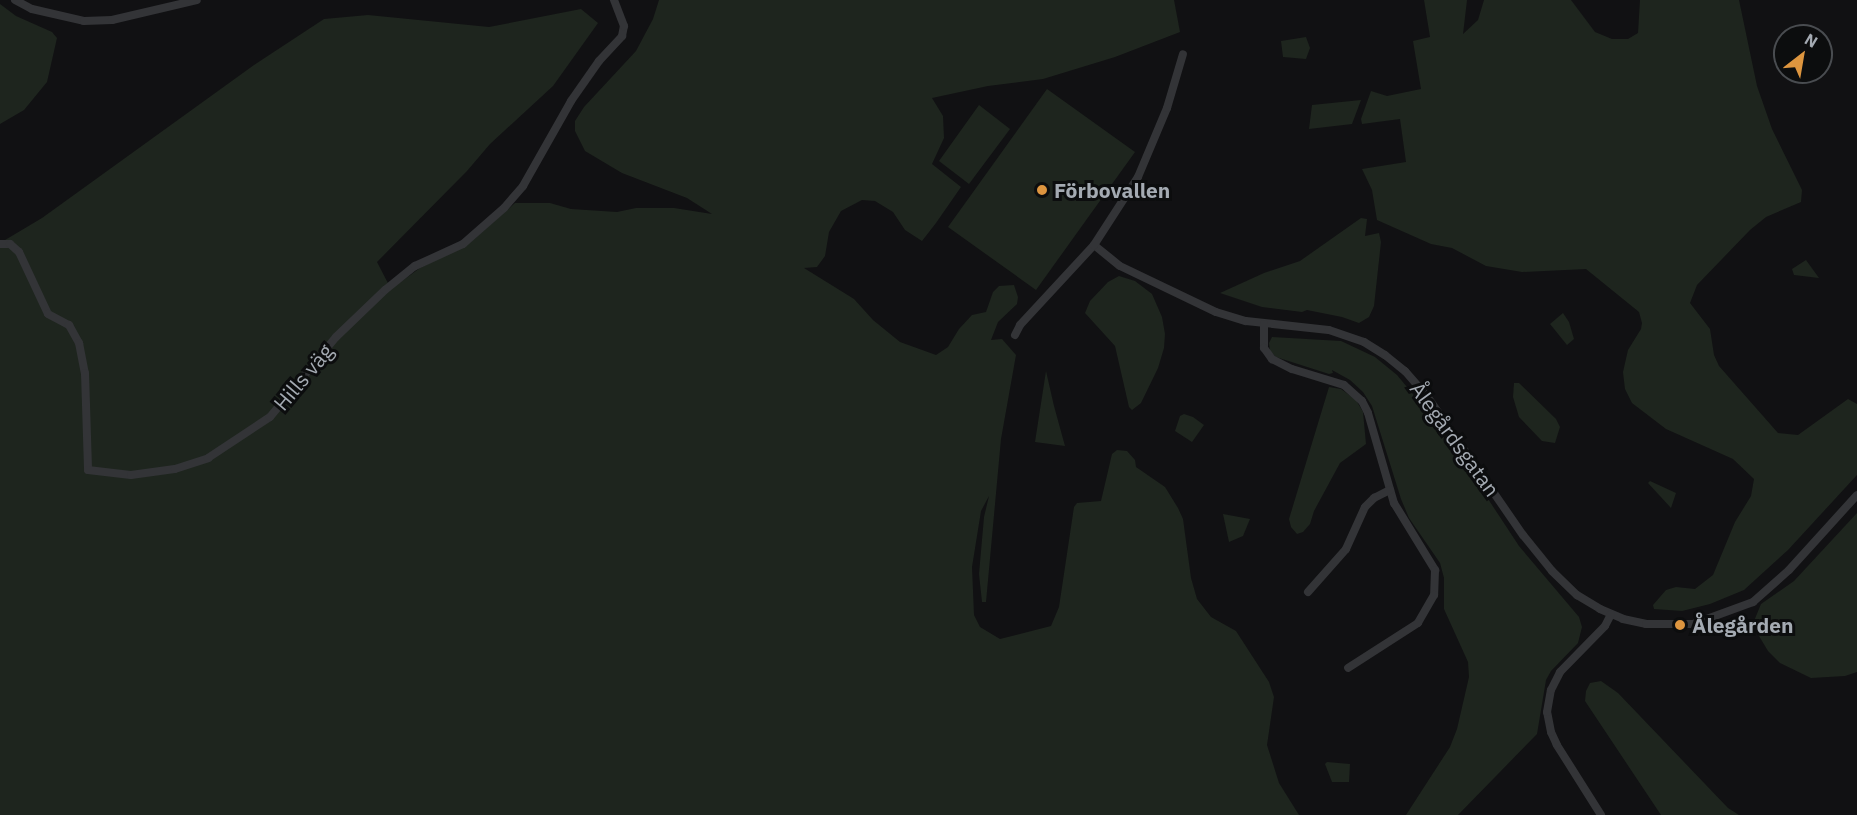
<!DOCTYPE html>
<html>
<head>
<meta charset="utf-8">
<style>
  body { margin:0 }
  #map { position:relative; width:1857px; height:815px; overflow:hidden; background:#111113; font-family:"IBM Plex Sans",sans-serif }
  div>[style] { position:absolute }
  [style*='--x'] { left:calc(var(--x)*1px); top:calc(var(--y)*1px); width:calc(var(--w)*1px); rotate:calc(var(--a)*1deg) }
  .green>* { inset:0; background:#1e251e }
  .street>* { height:8px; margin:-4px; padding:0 4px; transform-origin:4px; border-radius:4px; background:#333437 }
  .dots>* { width:16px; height:16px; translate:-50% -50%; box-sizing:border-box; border:3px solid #0c0d0e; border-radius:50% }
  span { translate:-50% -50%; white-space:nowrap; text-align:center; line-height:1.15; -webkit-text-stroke:6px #0c0d0e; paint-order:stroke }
  .poi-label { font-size:21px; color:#a4aab2; font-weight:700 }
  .left { translate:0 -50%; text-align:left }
  .street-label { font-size:21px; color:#a4aab2 }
  .north { position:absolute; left:1773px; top:24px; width:60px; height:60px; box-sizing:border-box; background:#0c0d0e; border:2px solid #494c50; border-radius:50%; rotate:31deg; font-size:16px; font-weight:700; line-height:24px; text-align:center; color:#a4aab2 }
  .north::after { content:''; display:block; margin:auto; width:21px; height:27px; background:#dd953f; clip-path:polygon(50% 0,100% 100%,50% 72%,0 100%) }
</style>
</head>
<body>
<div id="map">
  <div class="green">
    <div style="clip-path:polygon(659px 0,1174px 0,1180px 32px,1115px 57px,1043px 79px,988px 86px,932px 98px,943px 116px,944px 138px,932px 164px,961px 187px,936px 223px,922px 241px,905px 230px,893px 212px,875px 201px,862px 200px,841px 211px,829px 232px,825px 256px,817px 267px,804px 268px,854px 299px,873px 320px,900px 342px,936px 355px,948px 347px,959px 329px,972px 315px,986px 312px,993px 292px,999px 286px,1014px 285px,1018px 297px,1017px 304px,998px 322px,991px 340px,1002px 339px,1016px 355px,1001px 439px,986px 602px,982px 602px,979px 574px,984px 517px,989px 496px,981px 511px,972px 567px,974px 615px,980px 627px,1000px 639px,1051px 626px,1059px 607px,1074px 507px,1077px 503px,1101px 501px,1112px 454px,1117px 450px,1127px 451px,1135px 460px,1136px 467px,1165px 487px,1178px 508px,1183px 519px,1191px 578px,1197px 599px,1211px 617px,1236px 631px,1269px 682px,1274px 697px,1267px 745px,1279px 783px,1299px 815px,0 815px,0 243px,42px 218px,254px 65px,324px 19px,368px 15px,489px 27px,581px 9px,598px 23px,553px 86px,490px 144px,467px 171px,377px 262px,391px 289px,420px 268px,471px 242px,515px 203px,550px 203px,571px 209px,617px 212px,636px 208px,674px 208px,712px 214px,687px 198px,622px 173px,585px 151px,575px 131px,575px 121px,584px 107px,636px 51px,653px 19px)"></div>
    <div style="clip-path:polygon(1424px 0,1467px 0,1463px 34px,1478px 20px,1484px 0,1571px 0,1595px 32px,1612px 39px,1628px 39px,1638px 33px,1640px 0,1739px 0,1757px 86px,1772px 129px,1802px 190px,1801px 202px,1766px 217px,1750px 230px,1697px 285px,1690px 303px,1710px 329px,1714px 355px,1719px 366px,1778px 433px,1798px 435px,1848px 399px,1857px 404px,1857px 475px,1788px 550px,1744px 590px,1710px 604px,1682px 611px,1654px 609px,1653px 605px,1666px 590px,1676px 587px,1695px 589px,1713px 575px,1735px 522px,1751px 496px,1754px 479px,1733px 459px,1666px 429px,1632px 403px,1625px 389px,1623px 372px,1628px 350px,1641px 329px,1642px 323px,1639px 312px,1586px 269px,1522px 272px,1486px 266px,1452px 248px,1431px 244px,1377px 220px,1372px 190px,1362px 169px,1406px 162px,1400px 119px,1362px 124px,1361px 119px,1371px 91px,1387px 96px,1421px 89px,1413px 41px,1430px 37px)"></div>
    <div style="clip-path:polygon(0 4px,16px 16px,52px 32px,57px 38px,47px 82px,24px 110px,0 124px)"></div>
    <div style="clip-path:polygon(1306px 37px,1310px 48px,1306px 59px,1283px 57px,1281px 41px)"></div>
    <div style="clip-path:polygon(1047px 89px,1135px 152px,1036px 290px,948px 227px)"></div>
    <div style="clip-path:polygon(1361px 100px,1352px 124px,1309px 129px,1312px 105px)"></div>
    <div style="clip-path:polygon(979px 105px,1010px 129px,969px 184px,939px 161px)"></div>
    <div style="clip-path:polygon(1361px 218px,1367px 219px,1365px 236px,1379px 233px,1381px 242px,1374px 306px,1369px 317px,1359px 323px,1342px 317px,1307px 310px,1302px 312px,1262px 307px,1220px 293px,1264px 273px,1300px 261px)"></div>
    <div style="clip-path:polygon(1806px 260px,1819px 278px,1794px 275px,1792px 269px)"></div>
    <div style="clip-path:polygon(1119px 276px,1135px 281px,1152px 294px,1162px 317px,1165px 334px,1164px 348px,1158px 368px,1141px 403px,1132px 410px,1129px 407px,1115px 346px,1085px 313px,1090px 301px,1108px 282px)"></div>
    <div style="clip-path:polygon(1563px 313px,1569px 322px,1574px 339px,1567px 345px,1550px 324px)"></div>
    <div style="clip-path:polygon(1272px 337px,1341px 341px,1375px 357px,1397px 375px,1442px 429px,1519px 546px,1579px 617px,1582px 627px,1578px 643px,1551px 671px,1546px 680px,1537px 734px,1458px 815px,1406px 815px,1450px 747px,1457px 729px,1469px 677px,1468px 662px,1444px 609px,1444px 578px,1440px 563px,1409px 518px,1401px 499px,1372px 406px,1363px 392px,1350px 380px,1332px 370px,1333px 373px,1329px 374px,1276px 357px,1270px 351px,1269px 343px)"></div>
    <div style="clip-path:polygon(1046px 371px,1054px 406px,1065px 446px,1035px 442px)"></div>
    <div style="clip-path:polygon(1514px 383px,1519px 383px,1556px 419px,1560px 427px,1555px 443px,1542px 441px,1519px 417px,1513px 397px)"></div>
    <div style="clip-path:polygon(1329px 387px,1341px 389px,1356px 400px,1363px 412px,1366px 444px,1340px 463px,1314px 511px,1310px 524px,1303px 532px,1297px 534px,1291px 527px,1289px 519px)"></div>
    <div style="clip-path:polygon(1184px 414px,1193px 417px,1204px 425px,1192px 442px,1175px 431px,1180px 416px)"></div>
    <div style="clip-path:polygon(1650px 481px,1676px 493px,1671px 508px,1648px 483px)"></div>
    <div style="clip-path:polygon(1857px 513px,1857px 672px,1845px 676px,1811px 678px,1780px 663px,1768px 651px,1756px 631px,1754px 621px,1761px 604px,1794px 581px)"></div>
    <div style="clip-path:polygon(1223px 514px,1250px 519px,1243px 536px,1229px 542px)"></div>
    <div style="clip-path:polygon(1601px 681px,1618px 693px,1728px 808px,1739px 815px,1661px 815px,1585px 701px,1586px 691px,1590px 683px)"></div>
    <div style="clip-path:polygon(1327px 762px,1350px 764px,1349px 782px,1332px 782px,1325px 764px)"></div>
  </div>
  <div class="street">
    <div style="--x:15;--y:0;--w:19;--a:28"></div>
    <div style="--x:32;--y:9;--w:53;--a:13"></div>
    <div style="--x:84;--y:21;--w:28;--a:-2"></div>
    <div style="--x:112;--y:20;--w:87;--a:-13.2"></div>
    <div style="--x:0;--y:244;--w:10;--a:0"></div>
    <div style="--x:10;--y:244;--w:12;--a:42"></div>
    <div style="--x:19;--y:252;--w:68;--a:64.9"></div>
    <div style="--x:48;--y:314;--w:24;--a:28"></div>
    <div style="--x:69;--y:325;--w:21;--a:61"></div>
    <div style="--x:79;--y:343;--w:31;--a:79"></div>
    <div style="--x:85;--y:373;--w:97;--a:88.2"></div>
    <div style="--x:88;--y:470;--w:43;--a:6.6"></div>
    <div style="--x:131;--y:475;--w:44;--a:-7.8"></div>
    <div style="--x:175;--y:469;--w:35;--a:-18"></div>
    <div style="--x:208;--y:458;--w:74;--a:-33.5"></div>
    <div style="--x:270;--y:417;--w:104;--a:-50.5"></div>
    <div style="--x:336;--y:337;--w:68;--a:-43.8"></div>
    <div style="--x:385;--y:290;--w:38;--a:-39"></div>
    <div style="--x:415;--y:266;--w:53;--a:-24.6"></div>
    <div style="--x:463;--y:244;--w:55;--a:-41.3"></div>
    <div style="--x:504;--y:208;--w:29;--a:-49"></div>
    <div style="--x:523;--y:186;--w:98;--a:-60.5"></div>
    <div style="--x:571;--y:101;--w:49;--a:-55"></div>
    <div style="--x:599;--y:61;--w:34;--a:-47"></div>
    <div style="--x:622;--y:36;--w:10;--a:-79"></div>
    <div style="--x:624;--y:26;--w:28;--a:-111"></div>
    <div style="--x:1094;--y:245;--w:33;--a:39"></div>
    <div style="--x:1120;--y:266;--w:106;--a:25.6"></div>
    <div style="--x:1216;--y:312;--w:31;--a:17"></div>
    <div style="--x:1246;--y:321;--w:83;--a:6.2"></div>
    <div style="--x:1329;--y:330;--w:37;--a:19"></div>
    <div style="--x:1364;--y:342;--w:25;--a:32"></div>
    <div style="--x:1385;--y:355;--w:26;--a:39"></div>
    <div style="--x:1405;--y:371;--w:33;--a:49"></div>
    <div style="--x:1427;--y:396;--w:169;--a:55.4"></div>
    <div style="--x:1523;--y:535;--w:46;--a:51.1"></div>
    <div style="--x:1552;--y:571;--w:35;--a:44"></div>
    <div style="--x:1577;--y:595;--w:27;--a:31"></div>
    <div style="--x:1600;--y:609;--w:25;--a:23"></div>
    <div style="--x:1623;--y:619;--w:24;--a:12"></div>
    <div style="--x:1646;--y:624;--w:47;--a:0"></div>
    <div style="--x:1693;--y:624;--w:64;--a:-20.1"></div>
    <div style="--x:1753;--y:602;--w:48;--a:-41.6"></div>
    <div style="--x:1789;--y:570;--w:101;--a:-47.8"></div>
    <div style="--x:1264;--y:324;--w:24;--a:90"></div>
    <div style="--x:1264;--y:348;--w:14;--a:54"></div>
    <div style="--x:1272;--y:359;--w:22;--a:27"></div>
    <div style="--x:1292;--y:369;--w:54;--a:17.1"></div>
    <div style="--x:1344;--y:385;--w:24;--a:42"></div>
    <div style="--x:1362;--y:401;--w:13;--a:63"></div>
    <div style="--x:1368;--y:413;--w:94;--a:73.9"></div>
    <div style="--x:1394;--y:503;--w:79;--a:58.5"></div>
    <div style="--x:1435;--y:570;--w:25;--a:92"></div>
    <div style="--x:1434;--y:595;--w:32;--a:120"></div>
    <div style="--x:1418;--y:623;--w:83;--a:147.3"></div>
    <div style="--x:1015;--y:335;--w:11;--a:-63"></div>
    <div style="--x:1020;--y:325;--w:109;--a:-47.2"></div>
    <div style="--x:1094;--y:245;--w:81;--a:-57.1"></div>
    <div style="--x:1138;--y:177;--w:75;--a:-67.2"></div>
    <div style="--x:1167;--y:108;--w:56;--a:-73.5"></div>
    <div style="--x:1308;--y:592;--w:57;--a:-48.5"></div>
    <div style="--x:1346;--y:549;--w:46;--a:-65.7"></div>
    <div style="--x:1365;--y:507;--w:13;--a:-45"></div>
    <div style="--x:1374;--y:498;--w:18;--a:-27"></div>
    <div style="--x:1601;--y:815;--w:83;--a:-122.2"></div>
    <div style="--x:1557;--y:745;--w:14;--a:-115"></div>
    <div style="--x:1551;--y:732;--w:20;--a:-101"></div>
    <div style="--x:1547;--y:712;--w:22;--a:-80"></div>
    <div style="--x:1551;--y:690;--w:20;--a:-63"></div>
    <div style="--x:1560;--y:672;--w:64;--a:-45.6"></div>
    <div style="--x:1605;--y:626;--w:13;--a:-63"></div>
  </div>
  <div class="dots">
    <div style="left:1042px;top:190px;background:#dd953f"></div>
    <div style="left:1680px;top:625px;background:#dd953f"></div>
  </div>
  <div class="poi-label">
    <span class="left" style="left:1054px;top:190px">Förbovallen</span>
    <span class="left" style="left:1692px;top:625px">Ålegården</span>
  </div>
  <div class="street-label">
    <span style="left:303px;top:377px;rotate:-50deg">Hills väg</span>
    <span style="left:1455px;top:439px;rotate:54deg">Ålegårdsgatan</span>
  </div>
  <div class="north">N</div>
</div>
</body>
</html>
